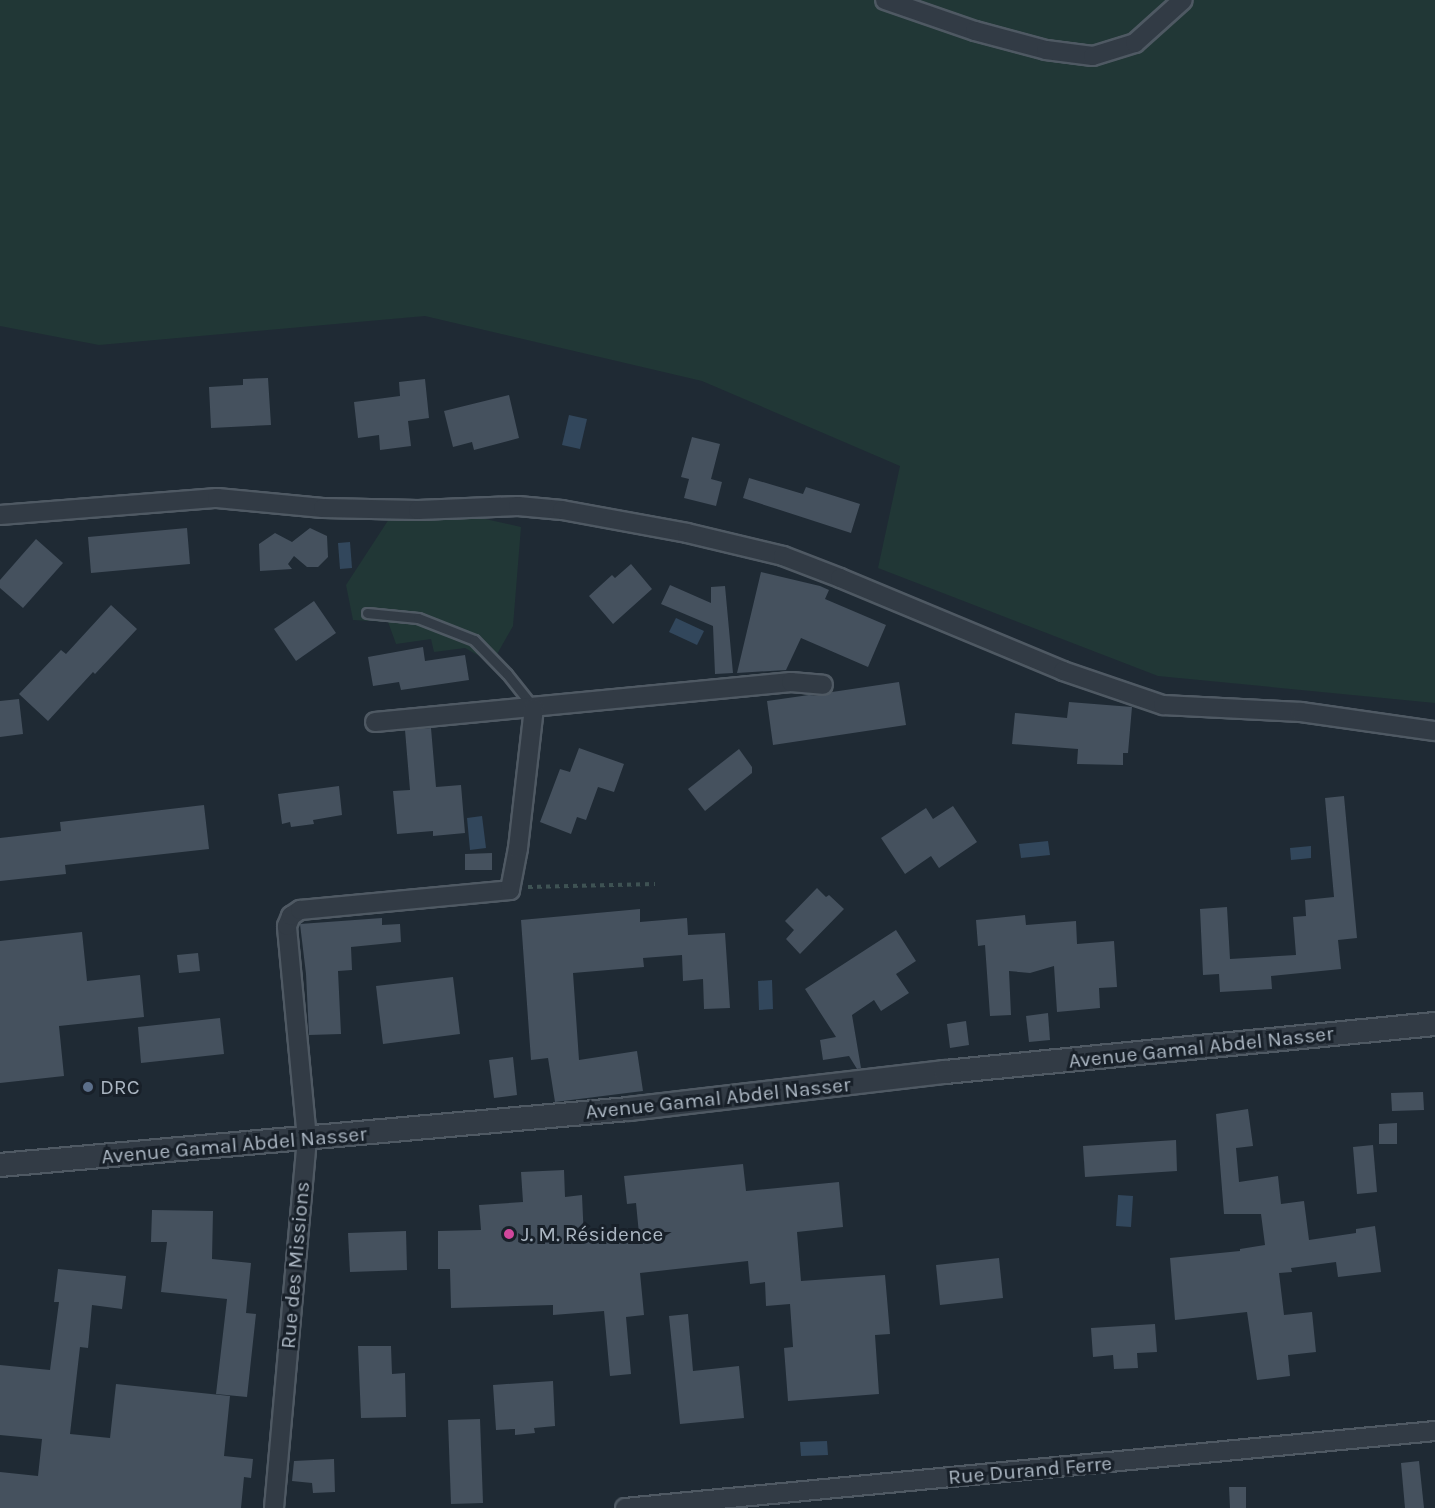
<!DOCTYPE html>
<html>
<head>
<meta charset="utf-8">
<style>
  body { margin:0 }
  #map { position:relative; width:1435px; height:1508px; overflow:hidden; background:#1f2a34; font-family:Karla,sans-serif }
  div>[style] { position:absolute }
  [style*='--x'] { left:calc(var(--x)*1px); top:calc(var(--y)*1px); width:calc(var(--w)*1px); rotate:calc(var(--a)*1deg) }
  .green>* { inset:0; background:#213736 }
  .water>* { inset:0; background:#32475c }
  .building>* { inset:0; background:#45515e }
  .path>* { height:4px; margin-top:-2px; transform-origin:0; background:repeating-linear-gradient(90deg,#3e5253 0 4.5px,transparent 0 9px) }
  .roads { filter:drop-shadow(2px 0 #4f5963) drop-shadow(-2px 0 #4f5963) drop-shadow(0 2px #4f5963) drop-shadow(0 -2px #4f5963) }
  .service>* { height:9px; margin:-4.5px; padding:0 4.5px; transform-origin:4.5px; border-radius:4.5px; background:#323b45 }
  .minor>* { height:18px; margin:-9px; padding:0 9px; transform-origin:9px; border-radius:9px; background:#323b45 }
  .tertiary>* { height:22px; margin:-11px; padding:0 11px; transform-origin:11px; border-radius:11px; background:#323b45 }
  .dots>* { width:16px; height:16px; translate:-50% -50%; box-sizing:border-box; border:3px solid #182029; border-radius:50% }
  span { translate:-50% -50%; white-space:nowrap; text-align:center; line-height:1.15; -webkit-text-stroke:6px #182029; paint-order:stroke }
  .street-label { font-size:21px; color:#abb6c2 }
  .poi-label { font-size:21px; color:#abb6c2 }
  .left { translate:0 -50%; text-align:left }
</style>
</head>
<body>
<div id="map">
  <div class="green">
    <div style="clip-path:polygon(0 0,1435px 0,1435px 703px,1158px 676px,878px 568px,900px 466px,702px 381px,425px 316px,99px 345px,0 326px)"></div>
    <div style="clip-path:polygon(472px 516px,521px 527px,513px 626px,492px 663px,465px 648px,434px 652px,431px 639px,396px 644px,388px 622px,353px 620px,346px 585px,389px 519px)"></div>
  </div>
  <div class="water">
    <div style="clip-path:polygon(569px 415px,587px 419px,580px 449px,562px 445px)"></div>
    <div style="clip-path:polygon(350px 542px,352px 568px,340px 569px,338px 543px)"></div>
    <div style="clip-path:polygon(676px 618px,704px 631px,697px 645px,669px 632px)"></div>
    <div style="clip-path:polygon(482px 816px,486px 848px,470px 850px,467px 818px)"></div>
    <div style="clip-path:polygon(1048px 841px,1050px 855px,1021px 858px,1019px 844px)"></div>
    <div style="clip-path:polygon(1311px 846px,1311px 858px,1291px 860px,1290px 848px)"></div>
    <div style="clip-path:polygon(772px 980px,773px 1009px,759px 1010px,758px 981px)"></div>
    <div style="clip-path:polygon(1118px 1195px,1133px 1196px,1131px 1227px,1116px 1226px)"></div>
    <div style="clip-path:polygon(827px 1441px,828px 1455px,801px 1456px,800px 1442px)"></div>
  </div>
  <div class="building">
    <div style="clip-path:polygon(268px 378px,271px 425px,211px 428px,209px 387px,243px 385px,243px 379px)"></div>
    <div style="clip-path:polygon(425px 379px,429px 418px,408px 421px,411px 446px,380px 450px,379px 435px,358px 438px,354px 402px,400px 396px,399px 382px)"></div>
    <div style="clip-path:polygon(509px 395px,519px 438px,474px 450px,472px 442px,453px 447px,444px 411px)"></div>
    <div style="clip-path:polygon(692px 437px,720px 444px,711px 479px,722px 482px,716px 506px,684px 498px,689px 479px,681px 477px)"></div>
    <div style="clip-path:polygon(749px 478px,803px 494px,806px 487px,860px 504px,851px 533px,743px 498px)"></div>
    <div style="clip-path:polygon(187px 528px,190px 564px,91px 573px,88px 537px)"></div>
    <div style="clip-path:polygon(310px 528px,327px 536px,328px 557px,318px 567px,307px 567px,294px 556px,288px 564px,292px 569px,260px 571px,259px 544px,275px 533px,292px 542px)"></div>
    <div style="clip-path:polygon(36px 539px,63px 563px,23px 608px,0 588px,0 580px)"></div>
    <div style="clip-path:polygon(631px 564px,652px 589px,613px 624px,589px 596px,612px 575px,615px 578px)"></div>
    <div style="clip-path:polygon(761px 572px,820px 586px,829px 590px,825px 599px,886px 625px,868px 667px,801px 638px,786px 670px,737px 673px)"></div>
    <div style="clip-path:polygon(670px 585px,711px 603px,711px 587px,725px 586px,733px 673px,715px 674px,713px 626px,661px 604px)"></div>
    <div style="clip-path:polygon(314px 601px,336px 633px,296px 661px,274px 629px)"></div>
    <div style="clip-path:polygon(111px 605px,137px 629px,95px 674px,93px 672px,48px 721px,19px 694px,61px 650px,66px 654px)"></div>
    <div style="clip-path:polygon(423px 647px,425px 661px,465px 655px,469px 680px,401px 690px,399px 682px,373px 686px,368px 657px)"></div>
    <div style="clip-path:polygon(899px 682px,906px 725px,773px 745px,767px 701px,809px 695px,823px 696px,832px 692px)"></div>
    <div style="clip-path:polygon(19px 699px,23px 734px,0 737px,0 701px)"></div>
    <div style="clip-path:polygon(1069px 702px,1132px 707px,1128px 753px,1123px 753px,1123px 765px,1077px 764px,1078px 749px,1012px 744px,1015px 713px,1067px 718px)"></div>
    <div style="clip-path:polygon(431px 728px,436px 787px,461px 785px,465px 833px,433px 836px,433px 831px,397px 834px,393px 791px,410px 790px,405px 730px)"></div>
    <div style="clip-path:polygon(579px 748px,624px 764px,614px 792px,598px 787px,586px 820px,577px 817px,571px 834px,540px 822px,560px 769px,570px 772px)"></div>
    <div style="clip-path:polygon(739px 749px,752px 767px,752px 773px,705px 811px,688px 789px)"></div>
    <div style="clip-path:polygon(339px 786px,342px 815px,313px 820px,314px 824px,291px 827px,290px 822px,282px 824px,278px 794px)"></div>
    <div style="clip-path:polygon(1344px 796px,1357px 938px,1338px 940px,1341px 969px,1271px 976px,1272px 989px,1220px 992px,1219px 974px,1203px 975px,1200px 909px,1227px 907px,1230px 959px,1296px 955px,1293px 917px,1306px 916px,1305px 900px,1334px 897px,1325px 798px)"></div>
    <div style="clip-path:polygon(204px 805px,209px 849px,65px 865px,66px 874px,0 881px,0 838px,61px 831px,60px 822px)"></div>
    <div style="clip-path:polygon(953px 806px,977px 842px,939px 868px,931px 856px,905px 874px,881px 838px,926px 808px,933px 819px)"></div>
    <div style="clip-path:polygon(492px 853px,492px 870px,465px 870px,465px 854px)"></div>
    <div style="clip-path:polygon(817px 888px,826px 897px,829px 895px,844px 909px,800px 954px,786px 939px,794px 930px,785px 921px)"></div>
    <div style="clip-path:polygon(640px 909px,640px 922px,687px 918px,688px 935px,725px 933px,730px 1008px,704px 1009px,703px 979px,683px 981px,682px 955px,643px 958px,644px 967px,573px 973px,579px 1060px,637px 1051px,643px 1091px,555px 1102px,548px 1058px,531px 1060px,521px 920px)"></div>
    <div style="clip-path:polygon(1025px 915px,1026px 925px,1076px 921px,1077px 944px,1114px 941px,1117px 987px,1099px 988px,1100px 1008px,1057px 1012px,1054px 966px,1030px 973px,1009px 971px,1011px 1015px,990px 1016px,985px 945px,978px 946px,976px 920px)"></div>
    <div style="clip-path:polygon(382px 918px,382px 925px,400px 924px,401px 942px,351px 947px,352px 970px,338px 971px,341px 1034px,309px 1035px,306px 974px,300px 924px)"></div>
    <div style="clip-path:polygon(896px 930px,916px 961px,896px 974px,909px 993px,881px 1011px,874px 1000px,852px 1015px,861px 1068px,857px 1069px,849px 1056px,823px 1060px,820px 1040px,836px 1037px,805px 989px)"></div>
    <div style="clip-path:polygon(82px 932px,87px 981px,140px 975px,144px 1017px,59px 1026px,64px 1076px,0 1083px,0 941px)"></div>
    <div style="clip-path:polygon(198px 953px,200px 971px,179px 973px,177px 955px)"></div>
    <div style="clip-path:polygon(453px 977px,460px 1034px,383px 1044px,376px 986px)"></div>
    <div style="clip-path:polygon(1048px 1013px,1050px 1040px,1029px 1042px,1026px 1016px)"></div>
    <div style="clip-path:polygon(220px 1018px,224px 1054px,141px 1063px,138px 1027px)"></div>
    <div style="clip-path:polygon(966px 1021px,969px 1045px,950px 1048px,947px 1024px)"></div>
    <div style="clip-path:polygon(513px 1057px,517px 1095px,494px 1098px,489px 1060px)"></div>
    <div style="clip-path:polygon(1423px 1092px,1424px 1110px,1392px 1111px,1391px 1093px)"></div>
    <div style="clip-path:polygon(1248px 1109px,1253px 1146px,1236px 1148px,1239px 1182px,1278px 1176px,1281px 1204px,1304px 1201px,1309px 1240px,1356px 1233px,1356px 1229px,1375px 1226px,1381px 1272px,1338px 1277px,1336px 1262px,1291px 1268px,1292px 1272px,1279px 1273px,1284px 1315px,1312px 1312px,1316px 1352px,1288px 1355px,1290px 1376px,1257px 1380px,1247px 1312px,1175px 1320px,1170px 1258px,1240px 1251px,1240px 1249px,1265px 1245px,1261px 1214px,1224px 1214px,1216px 1114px)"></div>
    <div style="clip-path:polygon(1397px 1123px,1397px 1144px,1379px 1144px,1379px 1124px)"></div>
    <div style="clip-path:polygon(1176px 1140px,1177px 1171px,1085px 1177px,1083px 1146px)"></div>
    <div style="clip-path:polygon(1373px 1145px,1377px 1192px,1357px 1194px,1353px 1147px)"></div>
    <div style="clip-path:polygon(743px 1164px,746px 1191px,839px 1182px,843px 1227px,797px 1232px,801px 1281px,885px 1275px,890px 1334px,875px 1335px,879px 1394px,788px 1401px,784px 1348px,793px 1347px,790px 1304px,766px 1306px,765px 1282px,750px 1284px,748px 1261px,640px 1273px,644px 1315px,626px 1317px,631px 1374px,610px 1376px,604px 1311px,553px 1315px,553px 1305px,451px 1308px,450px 1269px,438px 1269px,438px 1231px,481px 1230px,479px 1205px,523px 1202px,521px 1172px,564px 1170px,565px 1197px,582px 1195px,584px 1240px,639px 1234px,636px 1203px,627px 1204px,624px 1176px)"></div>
    <div style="clip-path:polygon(152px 1210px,213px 1211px,212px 1259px,251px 1263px,246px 1313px,256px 1314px,247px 1397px,216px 1394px,227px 1299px,161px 1292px,167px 1242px,151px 1242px)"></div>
    <div style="clip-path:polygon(406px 1231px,407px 1270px,350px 1272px,348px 1233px)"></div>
    <div style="clip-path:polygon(999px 1258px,1003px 1298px,940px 1305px,936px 1265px)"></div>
    <div style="clip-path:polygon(58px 1269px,126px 1276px,122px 1309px,92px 1305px,88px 1348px,80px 1347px,70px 1434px,110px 1438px,116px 1384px,230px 1396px,224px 1456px,253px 1459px,251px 1478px,244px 1477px,241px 1508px,0 1508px,0 1472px,38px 1476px,42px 1439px,0 1435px,0 1365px,50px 1370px,59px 1302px,54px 1302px)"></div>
    <div style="clip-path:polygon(688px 1314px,693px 1371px,739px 1366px,744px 1418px,680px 1424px,669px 1316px)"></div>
    <div style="clip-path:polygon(1155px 1324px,1157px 1352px,1137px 1353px,1138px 1368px,1114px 1369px,1113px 1355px,1093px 1357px,1091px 1328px)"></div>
    <div style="clip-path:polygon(358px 1346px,391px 1346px,392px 1374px,405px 1373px,406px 1417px,361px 1418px)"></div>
    <div style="clip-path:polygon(553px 1381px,555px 1426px,534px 1428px,535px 1433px,515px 1435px,515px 1429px,496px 1430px,493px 1385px)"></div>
    <div style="clip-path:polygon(480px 1419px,483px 1503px,451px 1504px,448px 1420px)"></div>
    <div style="clip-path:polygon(334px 1459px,335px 1492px,313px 1493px,312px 1483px,292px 1481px,294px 1461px)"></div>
    <div style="clip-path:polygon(1419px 1461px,1424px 1508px,1405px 1508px,1401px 1463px)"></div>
    <div style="clip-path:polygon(1229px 1487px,1246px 1487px,1246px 1508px,1230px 1508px)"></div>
  </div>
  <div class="path">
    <div style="--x:528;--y:887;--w:127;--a:-1.4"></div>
  </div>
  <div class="roads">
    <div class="service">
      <div style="--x:367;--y:613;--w:51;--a:5.6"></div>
      <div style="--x:418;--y:618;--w:60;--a:21.4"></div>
      <div style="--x:474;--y:640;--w:47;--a:45.9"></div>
      <div style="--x:507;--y:674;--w:43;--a:51.5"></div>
    </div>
    <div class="minor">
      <div style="--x:885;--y:0;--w:95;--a:19"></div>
      <div style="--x:975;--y:31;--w:73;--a:15"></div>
      <div style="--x:1046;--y:50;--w:47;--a:7.3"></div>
      <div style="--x:1093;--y:56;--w:44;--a:-17.2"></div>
      <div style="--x:1135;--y:43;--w:64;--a:-41.9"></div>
      <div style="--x:0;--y:515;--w:218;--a:-4.5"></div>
      <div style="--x:217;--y:498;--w:106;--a:5.4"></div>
      <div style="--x:323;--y:508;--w:95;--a:1.2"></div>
      <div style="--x:418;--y:510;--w:100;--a:-2.3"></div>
      <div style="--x:518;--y:506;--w:44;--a:5.2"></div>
      <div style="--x:562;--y:510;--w:127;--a:10.4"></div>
      <div style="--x:687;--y:533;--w:99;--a:13.5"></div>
      <div style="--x:783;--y:556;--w:61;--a:21.1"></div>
      <div style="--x:840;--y:578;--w:242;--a:22.6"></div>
      <div style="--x:1063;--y:671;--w:106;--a:18.8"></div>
      <div style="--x:1163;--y:705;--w:138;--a:2.9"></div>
      <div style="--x:1301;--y:712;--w:135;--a:8.1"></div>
      <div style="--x:375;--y:722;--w:418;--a:-5.5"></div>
      <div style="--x:791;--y:682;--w:32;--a:5"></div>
      <div style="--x:274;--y:1508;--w:370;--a:-84.9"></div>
      <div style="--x:307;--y:1139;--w:214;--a:-95.4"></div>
      <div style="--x:287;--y:926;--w:11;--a:-68"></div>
      <div style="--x:291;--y:916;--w:11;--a:-34"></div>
      <div style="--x:300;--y:910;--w:211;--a:-5.4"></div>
      <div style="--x:510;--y:890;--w:43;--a:-79.2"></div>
      <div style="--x:518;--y:848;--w:141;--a:-83.5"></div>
      <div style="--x:625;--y:1508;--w:814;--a:-5.43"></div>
    </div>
    <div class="tertiary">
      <div style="--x:0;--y:1165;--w:631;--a:-5.09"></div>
      <div style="--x:629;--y:1109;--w:318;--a:-6.7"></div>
      <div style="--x:945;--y:1072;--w:492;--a:-5.6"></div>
    </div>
  </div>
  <div class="dots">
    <div style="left:88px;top:1087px;background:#5c6f8a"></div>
    <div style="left:509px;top:1234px;background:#d1479c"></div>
  </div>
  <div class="street-label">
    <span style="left:1201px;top:1047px;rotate:-6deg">Avenue Gamal Abdel Nasser</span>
    <span style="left:718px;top:1098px;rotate:-6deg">Avenue Gamal Abdel Nasser</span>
    <span style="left:234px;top:1145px;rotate:-5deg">Avenue Gamal Abdel Nasser</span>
    <span style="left:295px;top:1265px;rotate:-85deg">Rue des Missions</span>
    <span style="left:1030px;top:1470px;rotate:-5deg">Rue Durand Ferre</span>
  </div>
  <div class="poi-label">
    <span class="left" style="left:100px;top:1087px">DRC</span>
    <span class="left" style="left:521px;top:1234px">J. M. Résidence</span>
  </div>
</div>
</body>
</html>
